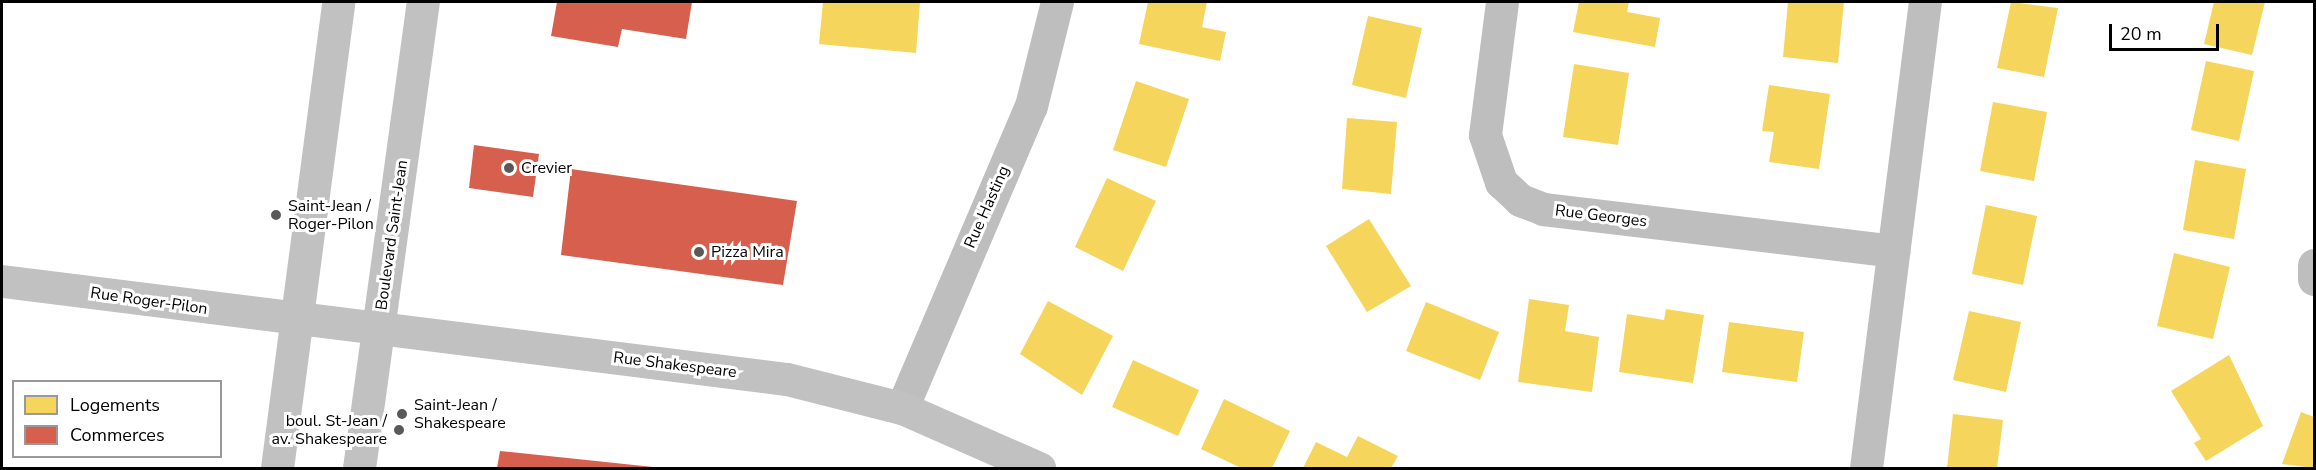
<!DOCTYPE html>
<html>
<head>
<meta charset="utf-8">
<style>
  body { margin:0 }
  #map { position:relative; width:2316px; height:470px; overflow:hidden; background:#fff; font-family:"Nunito Sans",sans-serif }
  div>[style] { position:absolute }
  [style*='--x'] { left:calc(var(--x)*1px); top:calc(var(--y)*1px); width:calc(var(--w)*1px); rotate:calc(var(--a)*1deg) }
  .homes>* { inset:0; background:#f6d55c }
  .shops>* { inset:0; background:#d6604d }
  .street>* { height:33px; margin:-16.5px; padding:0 16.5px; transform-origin:16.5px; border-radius:16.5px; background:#bebebe }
  .secondary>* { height:33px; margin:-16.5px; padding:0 16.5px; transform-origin:16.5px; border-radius:16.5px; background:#c1c1c1 }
  .dots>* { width:16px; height:16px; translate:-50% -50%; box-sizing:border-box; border:3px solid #fff; border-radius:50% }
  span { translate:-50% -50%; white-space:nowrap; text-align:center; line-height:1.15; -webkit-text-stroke:6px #fff; paint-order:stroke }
  .poi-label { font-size:16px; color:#000 }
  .left { translate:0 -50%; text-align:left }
  .right { translate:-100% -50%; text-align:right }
  .street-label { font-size:16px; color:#000 }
  .frame { position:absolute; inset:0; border:3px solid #000; pointer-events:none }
  .legend { position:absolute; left:12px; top:380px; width:210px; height:78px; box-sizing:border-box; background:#fff; border:2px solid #999; margin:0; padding:8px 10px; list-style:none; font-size:18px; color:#000 }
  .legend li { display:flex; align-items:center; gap:12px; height:30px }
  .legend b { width:30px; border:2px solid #999 }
  .scale { position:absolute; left:2109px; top:24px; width:110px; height:27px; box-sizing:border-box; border:3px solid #000; border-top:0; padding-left:8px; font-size:18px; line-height:21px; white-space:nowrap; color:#000; -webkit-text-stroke:4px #fff; paint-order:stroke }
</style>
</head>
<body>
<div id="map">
  <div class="homes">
    <div style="clip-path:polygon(823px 2px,920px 2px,916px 53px,819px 44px)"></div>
    <div style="clip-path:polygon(1148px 2px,1207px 2px,1202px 27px,1226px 32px,1220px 61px,1139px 44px)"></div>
    <div style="clip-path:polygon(1579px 2px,1629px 2px,1627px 12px,1660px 18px,1655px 47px,1573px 32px)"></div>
    <div style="clip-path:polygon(1788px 2px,1844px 2px,1838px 63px,1783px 57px)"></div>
    <div style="clip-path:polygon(2011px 2px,2058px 8px,2044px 77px,1997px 68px)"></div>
    <div style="clip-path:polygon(2214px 2px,2265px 2px,2252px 55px,2204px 44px)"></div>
    <div style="clip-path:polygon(1368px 16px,1422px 28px,1406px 98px,1352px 85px)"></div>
    <div style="clip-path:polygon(2206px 61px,2254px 71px,2239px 141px,2191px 130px)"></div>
    <div style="clip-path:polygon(1574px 64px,1629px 73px,1618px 145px,1563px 137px)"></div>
    <div style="clip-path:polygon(1136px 81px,1189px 99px,1166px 167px,1113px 150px)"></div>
    <div style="clip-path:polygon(1769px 85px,1830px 94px,1819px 169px,1769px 162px,1774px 132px,1762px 131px)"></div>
    <div style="clip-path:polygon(1993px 102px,2047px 112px,2034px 181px,1980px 171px)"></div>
    <div style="clip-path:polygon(1347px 118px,1397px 122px,1391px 194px,1342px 189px)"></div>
    <div style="clip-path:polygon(2195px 160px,2246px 169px,2234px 239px,2183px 230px)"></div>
    <div style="clip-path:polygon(1107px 178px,1156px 201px,1123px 271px,1075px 247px)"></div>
    <div style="clip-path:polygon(1986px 205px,2037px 216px,2023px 285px,1972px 274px)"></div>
    <div style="clip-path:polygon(1369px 219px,1411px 286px,1367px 312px,1326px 246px)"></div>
    <div style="clip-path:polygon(2174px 253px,2230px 267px,2213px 339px,2157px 326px)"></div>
    <div style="clip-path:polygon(1529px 299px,1569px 305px,1565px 331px,1599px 337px,1592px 392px,1518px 382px)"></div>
    <div style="clip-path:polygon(1048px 301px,1113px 336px,1082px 395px,1020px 354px)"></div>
    <div style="clip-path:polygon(1426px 302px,1499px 332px,1480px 380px,1406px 351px)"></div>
    <div style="clip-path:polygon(1666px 309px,1704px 315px,1693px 383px,1619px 372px,1627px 314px,1664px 320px)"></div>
    <div style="clip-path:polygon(1969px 311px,2021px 322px,2006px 392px,1953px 380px)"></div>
    <div style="clip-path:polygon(1729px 322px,1804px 332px,1797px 382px,1722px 372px)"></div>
    <div style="clip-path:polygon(2229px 355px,2263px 426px,2206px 461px,2194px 443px,2201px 439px,2171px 391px)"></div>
    <div style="clip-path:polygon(1133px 360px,1199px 390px,1178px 436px,1112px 407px)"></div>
    <div style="clip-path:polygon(1224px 399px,1290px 431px,1272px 468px,1241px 468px,1201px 449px)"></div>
    <div style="clip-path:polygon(2301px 412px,2314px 417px,2314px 468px,2282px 464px)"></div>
    <div style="clip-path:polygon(1953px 414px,2003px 420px,1997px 468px,1947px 468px)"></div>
    <div style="clip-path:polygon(1358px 436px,1398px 456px,1391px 468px,1303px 468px,1316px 442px,1347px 457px)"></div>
  </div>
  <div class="shops">
    <div style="clip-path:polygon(557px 2px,692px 2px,686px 39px,622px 29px,618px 47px,551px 36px)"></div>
    <div style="clip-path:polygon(474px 145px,539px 154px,533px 197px,469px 188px)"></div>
    <div style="clip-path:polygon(571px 169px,797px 201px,783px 285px,561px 255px)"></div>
    <div style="clip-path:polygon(500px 451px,653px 467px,653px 468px,497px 468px)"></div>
  </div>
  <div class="street">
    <div style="--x:1502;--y:2;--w:134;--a:97.3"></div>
    <div style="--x:1485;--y:135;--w:50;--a:71.2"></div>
    <div style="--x:1501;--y:182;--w:26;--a:43"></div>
    <div style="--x:1520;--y:200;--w:25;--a:21"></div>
    <div style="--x:1543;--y:209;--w:353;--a:6.8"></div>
    <div style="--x:2314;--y:265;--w:14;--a:90"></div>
    <div style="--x:902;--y:408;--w:328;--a:-66.9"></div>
    <div style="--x:1031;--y:106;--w:107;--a:-76"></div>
    <div style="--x:1866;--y:468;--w:470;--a:-82.8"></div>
  </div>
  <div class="secondary">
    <div style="--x:2;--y:281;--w:791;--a:7.12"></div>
    <div style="--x:787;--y:379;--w:119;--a:14.2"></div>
    <div style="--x:902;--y:408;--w:150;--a:23.7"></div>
    <div style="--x:277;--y:468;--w:470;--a:-82.5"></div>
    <div style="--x:359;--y:468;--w:470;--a:-82.2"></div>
  </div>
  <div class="dots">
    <div style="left:509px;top:168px;background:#595959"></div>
    <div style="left:276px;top:215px;background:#595959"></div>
    <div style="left:699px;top:252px;background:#595959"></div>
    <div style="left:402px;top:414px;background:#595959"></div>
    <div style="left:399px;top:430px;background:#595959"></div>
  </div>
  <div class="poi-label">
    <span class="left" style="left:521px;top:168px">Crevier</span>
    <span class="left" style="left:288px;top:215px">Saint-Jean /<br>Roger-Pilon</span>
    <span class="left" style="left:711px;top:252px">Pizza Mira</span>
    <span class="left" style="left:414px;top:414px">Saint-Jean /<br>Shakespeare</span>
    <span class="right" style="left:387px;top:430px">boul. St-Jean /<br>av. Shakespeare</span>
  </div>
  <div class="street-label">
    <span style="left:987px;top:207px;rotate:-66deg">Rue Hasting</span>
    <span style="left:1601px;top:216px;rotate:7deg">Rue Georges</span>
    <span style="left:392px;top:235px;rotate:-82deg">Boulevard Saint-Jean</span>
    <span style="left:149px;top:301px;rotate:8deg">Rue Roger-Pilon</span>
    <span style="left:675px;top:365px;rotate:7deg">Rue Shakespeare</span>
  </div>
  <div class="frame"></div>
  <ul class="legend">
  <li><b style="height:16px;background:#f6d55c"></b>Logements</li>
  <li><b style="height:16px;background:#d6604d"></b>Commerces</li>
  </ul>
  <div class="scale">20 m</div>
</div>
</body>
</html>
